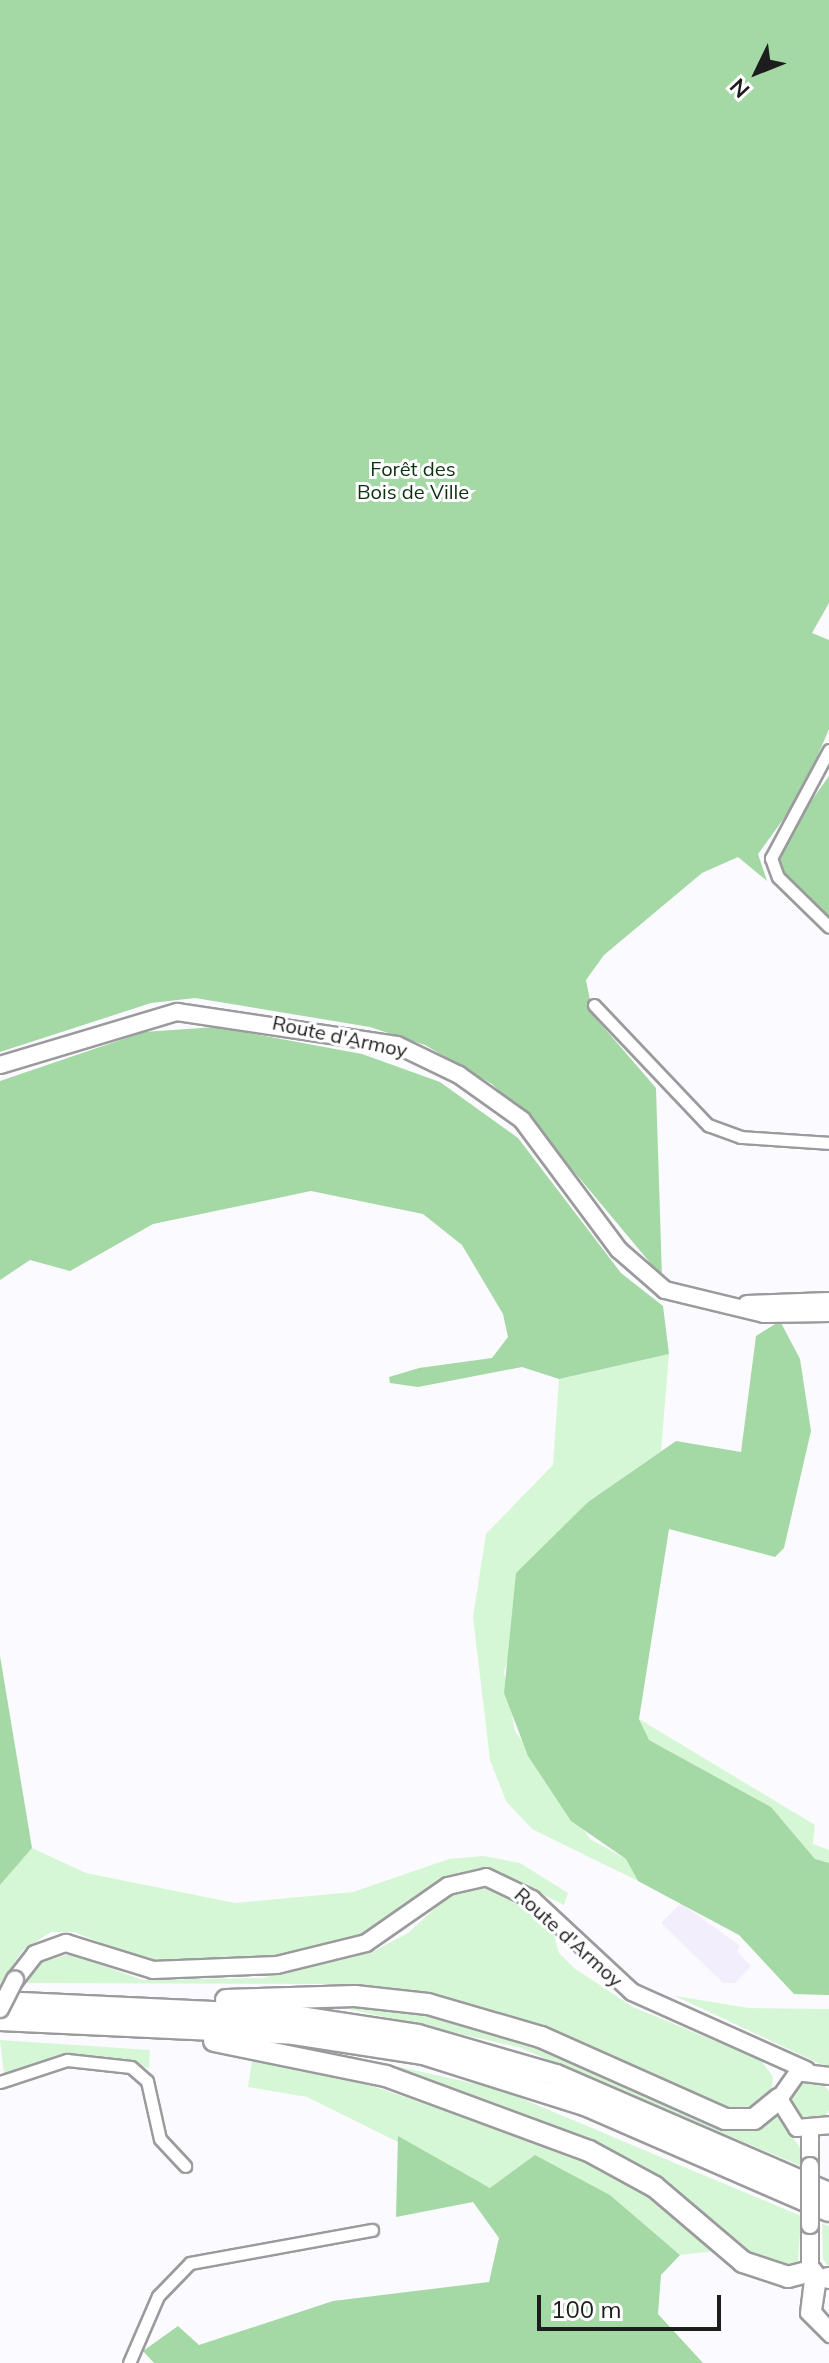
<!DOCTYPE html>
<html>
<head>
<meta charset="utf-8">
<style>
  body { margin:0 }
  #map { position:relative; width:829px; height:2363px; overflow:hidden; background:#fbfafe; font-family:Mulish,sans-serif }
  div>[style] { position:absolute }
  [style*='--x'] { left:calc(var(--x)*1px); top:calc(var(--y)*1px); width:calc(var(--w)*1px); rotate:calc(var(--a)*1deg) }
  .industrial>* { inset:0; background:#f2eefc }
  .green>* { inset:0; background:#d6f7d5 }
  .round { border-radius:50% }
  .forest>* { inset:0; background:#a4d8a4 }
  .roads { filter:drop-shadow(2px 0 #9b9a9d) drop-shadow(-2px 0 #9b9a9d) drop-shadow(0 2px #9b9a9d) drop-shadow(0 -2px #9b9a9d) }
  .street>* { height:11px; margin:-5.5px; padding:0 5.5px; transform-origin:5.5px; border-radius:5.5px; background:#fff }
  .secondary>* { height:16px; margin:-8px; padding:0 8px; transform-origin:8px; border-radius:8px; background:#fff }
  .highway>* { height:20px; margin:-10px; padding:0 10px; transform-origin:10px; border-radius:10px; background:#fff }
  .bridges { filter:drop-shadow(2px 0 #9b9a9d) drop-shadow(-2px 0 #9b9a9d) drop-shadow(0 2px #9b9a9d) drop-shadow(0 -2px #9b9a9d) }
  .secondary-bridge>* { height:16px; margin:-8px; padding:0 8px; transform-origin:8px; border-radius:8px; background:#fff }
  span { translate:-50% -50%; white-space:nowrap; text-align:center; line-height:1.15; -webkit-text-stroke:6px #fff; paint-order:stroke }
  .park-label { font-size:20px; color:#0d3210 }
  .street-label { font-size:20px; color:#1d1d1e }
  .north { position:absolute; left:717px; top:32px; width:80px; height:80px; -webkit-text-stroke:6px #fff; paint-order:stroke; rotate:227deg; font-size:22px; font-weight:700; line-height:32px; text-align:center; color:#1d1d1e }
  .north::after { content:''; display:block; margin:auto; width:28px; height:36px; background:#1d1d1e; clip-path:polygon(50% 0,100% 100%,50% 72%,0 100%) }
  .scale { position:absolute; left:537px; top:2295px; width:184px; height:36px; box-sizing:border-box; border:4px solid #1d1d1e; border-top:0; padding-left:10px; font-size:24px; line-height:28px; white-space:nowrap; color:#1d1d1e; -webkit-text-stroke:6px #fff; paint-order:stroke }
</style>
</head>
<body>
<div id="map">
  <div class="industrial">
    <div style="clip-path:polygon(681px 1903px,740px 1946px,737px 1951px,751px 1966px,735px 1983px,723px 1983px,661px 1923px)"></div>
  </div>
  <div class="green">
    <div style="clip-path:polygon(669px 1354px,661px 1451px,588px 1502px,516px 1573px,514px 1640px,504px 1672px,515px 1731px,590px 1839px,626px 1859px,638px 1881px,532px 1829px,506px 1801px,490px 1760px,473px 1617px,486px 1534px,553px 1465px,559px 1379px)"></div>
    <div style="clip-path:polygon(639px 1719px,815px 1825px,813px 1844px,829px 1850px,829px 1863px,815px 1859px,771px 1807px,649px 1740px)"></div>
    <div style="clip-path:polygon(32px 1848px,86px 1873px,235px 1903px,353px 1892px,449px 1859px,483px 1856px,520px 1863px,568px 1893px,564px 1905px,499px 1873px,466px 1872px,375px 1931px,269px 1958px,148px 1961px,74px 1932px,51px 1932px,23px 1950px,0 1984px,0 1885px)"></div>
    <div style="clip-path:polygon(484px 1885px,525px 1902px,552px 1929px,559px 1953px,574px 1968px,633px 2007px,761px 2060px,773px 2077px,771px 2096px,752px 2113px,719px 2108px,510px 2015px,415px 1993px,320px 1984px,24px 1983px,43px 1962px,70px 1954px,143px 1980px,263px 1978px,376px 1950px,408px 1933px,455px 1890px)"></div>
    <div style="clip-path:polygon(675px 1996px,749px 2008px,829px 2009px,829px 2068px)"></div>
    <div style="clip-path:polygon(367px 2002px,487px 2024px,722px 2123px,774px 2112px,801px 2149px,801px 2166px,518px 2047px,326px 2004px)"></div>
    <div style="clip-path:polygon(0 2040px,150px 2050px,149px 2068px,80px 2056px,4px 2074px)"></div>
    <div style="clip-path:polygon(332px 2052px,499px 2089px,801px 2216px,798px 2262px,790px 2269px,763px 2265px,674px 2194px)"></div>
    <div style="clip-path:polygon(252px 2061px,346px 2077px,589px 2160px,642px 2187px,715px 2251px,680px 2255px,610px 2195px,535px 2155px,491px 2188px,307px 2097px,248px 2087px)"></div>
    <div class="round" style="left:789px;top:2080px;width:42px;height:42px"></div>
    <div style="clip-path:polygon(822px 2224px,829px 2226px,829px 2268px,823px 2259px)"></div>
  </div>
  <div class="forest">
    <div style="clip-path:polygon(0 0,829px 0,829px 603px,812px 633px,829px 640px,829px 729px,801px 795px,758px 854px,767px 881px,738px 857px,702px 873px,604px 955px,586px 980px,593px 1015px,656px 1088px,662px 1277px,536px 1126px,492px 1084px,425px 1045px,370px 1027px,195px 998px,151px 1003px,0 1052px)"></div>
    <div style="clip-path:polygon(829px 776px,829px 920px,783px 874px,777px 849px)"></div>
    <div style="clip-path:polygon(216px 1027px,362px 1054px,440px 1082px,518px 1138px,621px 1273px,663px 1306px,669px 1354px,559px 1379px,522px 1367px,418px 1387px,390px 1383px,389px 1377px,419px 1368px,492px 1358px,508px 1337px,503px 1314px,462px 1245px,423px 1214px,311px 1191px,153px 1224px,70px 1271px,30px 1260px,0 1280px,0 1081px,144px 1032px)"></div>
    <div style="clip-path:polygon(780px 1321px,800px 1359px,811px 1431px,784px 1548px,775px 1557px,669px 1529px,639px 1719px,649px 1740px,771px 1807px,815px 1859px,829px 1863px,829px 1995px,794px 1994px,739px 1935px,638px 1881px,626px 1859px,571px 1821px,528px 1756px,504px 1693px,516px 1573px,588px 1502px,676px 1441px,741px 1452px,756px 1336px)"></div>
    <div style="clip-path:polygon(0 1656px,32px 1848px,0 1885px)"></div>
    <div style="clip-path:polygon(398px 2136px,490px 2188px,535px 2155px,610px 2195px,680px 2255px,661px 2275px,658px 2314px,703px 2363px,154px 2363px,143px 2351px,178px 2326px,199px 2345px,333px 2301px,489px 2282px,499px 2238px,473px 2202px,396px 2217px)"></div>
  </div>
  <div class="roads">
    <div class="street">
      <div style="--x:829;--y:750;--w:123;--a:118.2"></div>
      <div style="--x:771;--y:858;--w:20;--a:70"></div>
      <div style="--x:778;--y:877;--w:71;--a:44.4"></div>
      <div style="--x:594;--y:1005;--w:166;--a:46.5"></div>
      <div style="--x:708;--y:1125;--w:35;--a:20"></div>
      <div style="--x:741;--y:1137;--w:88;--a:3.9"></div>
      <div style="--x:0;--y:2082;--w:71;--a:-18.2"></div>
      <div style="--x:67;--y:2060;--w:64;--a:6.2"></div>
      <div style="--x:131;--y:2067;--w:21;--a:41"></div>
      <div style="--x:147;--y:2081;--w:59;--a:77.4"></div>
      <div style="--x:160;--y:2139;--w:37;--a:47"></div>
      <div style="--x:811;--y:2271;--w:42;--a:96.8"></div>
      <div style="--x:806;--y:2313;--w:33;--a:45"></div>
      <div style="--x:820;--y:2278;--w:33;--a:99"></div>
      <div style="--x:815;--y:2311;--w:21;--a:49"></div>
      <div style="--x:129;--y:2363;--w:73;--a:-66.6"></div>
      <div style="--x:158;--y:2296;--w:46;--a:-45.9"></div>
      <div style="--x:190;--y:2263;--w:185;--a:-10.3"></div>
    </div>
    <div class="secondary">
      <div style="--x:0;--y:1065;--w:185;--a:-16.7"></div>
      <div style="--x:177;--y:1012;--w:222;--a:8.5"></div>
      <div style="--x:397;--y:1045;--w:69;--a:25.8"></div>
      <div style="--x:459;--y:1075;--w:77;--a:35.5"></div>
      <div style="--x:522;--y:1120;--w:162;--a:53.3"></div>
      <div style="--x:619;--y:1250;--w:61;--a:41"></div>
      <div style="--x:665;--y:1290;--w:102;--a:13.6"></div>
      <div style="--x:764;--y:1314;--w:65;--a:-0.9"></div>
      <div style="--x:747;--y:1304;--w:82;--a:-2.1"></div>
      <div style="--x:15;--y:1980;--w:33;--a:-52"></div>
      <div style="--x:35;--y:1954;--w:33;--a:-20"></div>
      <div style="--x:66;--y:1943;--w:91;--a:17.2"></div>
      <div style="--x:153;--y:1970;--w:124;--a:-2.3"></div>
      <div style="--x:277;--y:1965;--w:92;--a:-13.9"></div>
      <div style="--x:366;--y:1943;--w:100;--a:-34.8"></div>
      <div style="--x:448;--y:1886;--w:39;--a:-13"></div>
      <div style="--x:486;--y:1877;--w:51;--a:25.6"></div>
      <div style="--x:532;--y:1899;--w:137;--a:42.9"></div>
      <div style="--x:632;--y:1992;--w:191;--a:24.1"></div>
      <div style="--x:829;--y:2076;--w:31;--a:-173"></div>
      <div style="--x:798;--y:2072;--w:33;--a:125"></div>
      <div style="--x:779;--y:2099;--w:34;--a:58"></div>
      <div style="--x:797;--y:2128;--w:32;--a:-5"></div>
      <div style="--x:810;--y:2166;--w:35;--a:-90"></div>
      <div style="--x:810;--y:2225;--w:42;--a:90"></div>
      <div style="--x:810;--y:2267;--w:13;--a:48"></div>
    </div>
    <div class="highway">
      <div style="--x:226;--y:2000;--w:129;--a:-1.8"></div>
      <div style="--x:355;--y:1996;--w:73;--a:6.3"></div>
      <div style="--x:428;--y:2004;--w:118;--a:16.3"></div>
      <div style="--x:541;--y:2037;--w:201;--a:24"></div>
      <div style="--x:725;--y:2119;--w:29;--a:0"></div>
      <div style="--x:754;--y:2119;--w:32;--a:-39"></div>
      <div style="--x:0;--y:2002;--w:293;--a:2.7"></div>
      <div style="--x:293;--y:2016;--w:126;--a:8.6"></div>
      <div style="--x:418;--y:2035;--w:144;--a:16.2"></div>
      <div style="--x:556;--y:2075;--w:297;--a:23.4"></div>
      <div style="--x:0;--y:2020;--w:294;--a:2.7"></div>
      <div style="--x:294;--y:2034;--w:131;--a:8.8"></div>
      <div style="--x:423;--y:2054;--w:170;--a:17.5"></div>
      <div style="--x:585;--y:2105;--w:266;--a:23.5"></div>
      <div style="--x:214;--y:2041;--w:176;--a:11.5"></div>
      <div style="--x:386;--y:2076;--w:216;--a:20.3"></div>
      <div style="--x:589;--y:2151;--w:75;--a:28.6"></div>
      <div style="--x:655;--y:2187;--w:116;--a:40.4"></div>
      <div style="--x:743;--y:2262;--w:47;--a:18.4"></div>
      <div style="--x:788;--y:2277;--w:24;--a:-15"></div>
      <div style="--x:828;--y:2278;--w:1;--a:0"></div>
    </div>
  </div>
  <div class="bridges">
    <div class="secondary-bridge">
      <div style="--x:0;--y:2009;--w:33;--a:-63"></div>
      <div style="--x:810;--y:2225;--w:59;--a:-90"></div>
    </div>
  </div>
  <div class="park-label">
    <span style="left:413px;top:480px">Forêt des<br>Bois de Ville</span>
  </div>
  <div class="street-label">
    <span style="left:340px;top:1036px;rotate:12deg">Route d'Armoy</span>
    <span style="left:569px;top:1937px;rotate:42deg">Route d'Armoy</span>
  </div>
  <div class="north">N</div>
  <div class="scale">100 m</div>
</div>
</body>
</html>
